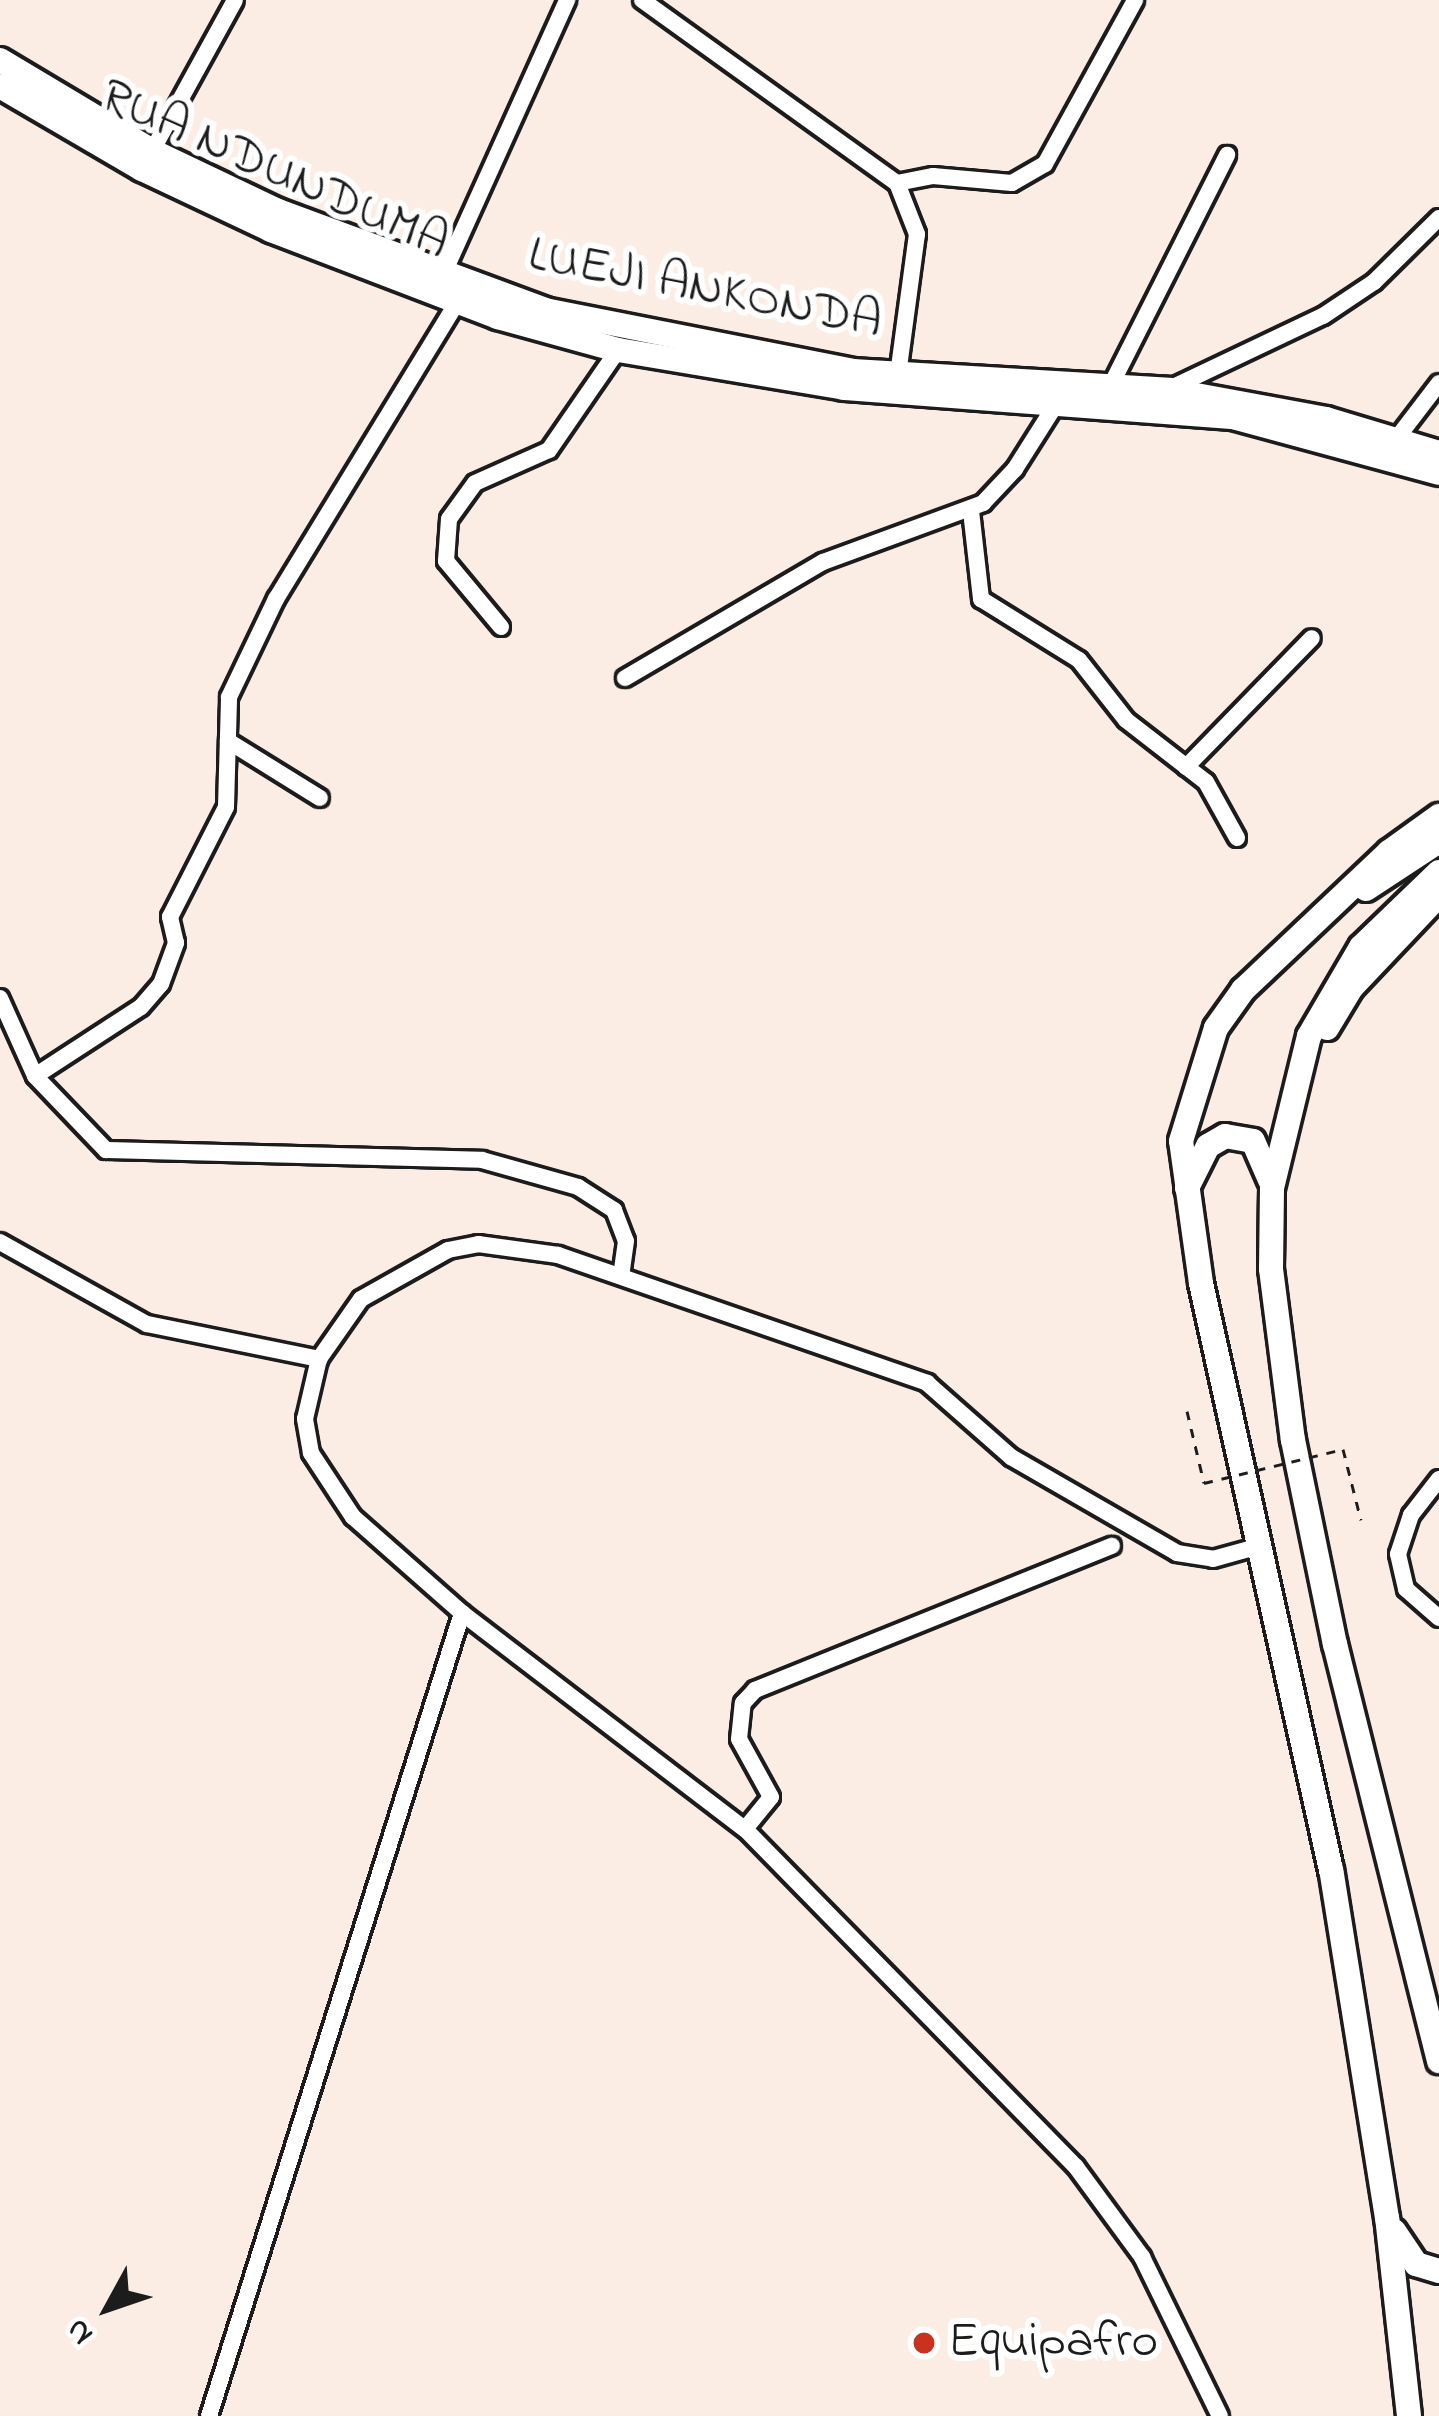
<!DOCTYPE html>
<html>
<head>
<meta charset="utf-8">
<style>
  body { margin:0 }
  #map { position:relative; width:1439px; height:2416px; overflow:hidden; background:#fbede3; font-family:"Indie Flower",sans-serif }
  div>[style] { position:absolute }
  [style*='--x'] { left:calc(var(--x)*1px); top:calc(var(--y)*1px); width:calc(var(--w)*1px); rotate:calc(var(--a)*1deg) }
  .path>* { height:3px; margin-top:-1.5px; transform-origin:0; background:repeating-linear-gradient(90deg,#1c1c1c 0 9px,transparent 0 18px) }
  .roads { filter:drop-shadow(3px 0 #1c1c1c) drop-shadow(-3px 0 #1c1c1c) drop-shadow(0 3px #1c1c1c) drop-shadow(0 -3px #1c1c1c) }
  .minor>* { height:16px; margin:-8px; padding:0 8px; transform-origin:8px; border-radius:8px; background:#fff }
  .secondary>* { height:24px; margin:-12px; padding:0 12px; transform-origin:12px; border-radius:12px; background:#fff }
  .path-bridge>* { height:3px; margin-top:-1.5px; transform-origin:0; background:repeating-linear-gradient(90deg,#1c1c1c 0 9px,transparent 0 18px) }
  .dots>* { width:33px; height:33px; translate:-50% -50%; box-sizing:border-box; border:6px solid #fff; border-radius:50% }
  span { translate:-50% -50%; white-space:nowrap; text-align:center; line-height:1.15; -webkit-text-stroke:12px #fff; paint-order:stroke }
  .street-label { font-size:51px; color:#1c1c1c }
  .poi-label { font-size:51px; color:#1c1c1c }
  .left { translate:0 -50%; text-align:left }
  .north { position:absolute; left:48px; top:2248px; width:120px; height:120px; -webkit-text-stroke:9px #fff; paint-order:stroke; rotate:230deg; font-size:33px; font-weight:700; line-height:48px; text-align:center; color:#1c1c1c }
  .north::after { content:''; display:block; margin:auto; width:42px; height:54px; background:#1c1c1c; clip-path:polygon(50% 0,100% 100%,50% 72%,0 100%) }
</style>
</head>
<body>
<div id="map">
  <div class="path">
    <div style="--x:1187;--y:1411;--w:74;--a:76.7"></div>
    <div style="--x:1343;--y:1449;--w:73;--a:75.8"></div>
  </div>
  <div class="roads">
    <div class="minor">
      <div style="--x:642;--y:0;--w:314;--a:35.7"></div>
      <div style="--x:897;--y:183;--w:55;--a:68.6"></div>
      <div style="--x:917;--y:234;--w:141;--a:97.7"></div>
      <div style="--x:152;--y:151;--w:172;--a:-61.2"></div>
      <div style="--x:897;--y:183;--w:37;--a:-11"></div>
      <div style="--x:933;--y:176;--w:79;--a:5.1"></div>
      <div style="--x:1012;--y:183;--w:38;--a:-30"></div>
      <div style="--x:1045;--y:164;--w:187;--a:-61.2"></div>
      <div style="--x:443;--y:275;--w:302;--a:-65.7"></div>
      <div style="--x:1111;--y:385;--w:258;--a:-63.2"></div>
      <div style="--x:1169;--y:389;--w:170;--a:-25.4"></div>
      <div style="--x:1323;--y:316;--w:61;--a:-33.7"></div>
      <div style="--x:1374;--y:282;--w:91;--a:-44.6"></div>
      <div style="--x:1397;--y:438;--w:69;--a:-52.6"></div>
      <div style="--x:971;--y:511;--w:89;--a:83.5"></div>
      <div style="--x:981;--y:599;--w:115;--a:31.9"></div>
      <div style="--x:1079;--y:660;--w:76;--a:51.9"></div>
      <div style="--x:1126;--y:720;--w:101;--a:37.8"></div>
      <div style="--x:1206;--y:782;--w:64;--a:61"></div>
      <div style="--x:501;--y:627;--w:86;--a:-129.8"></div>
      <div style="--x:446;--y:561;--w:42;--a:-85.9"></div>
      <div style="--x:449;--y:519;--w:44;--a:-54.2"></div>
      <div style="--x:475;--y:483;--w:81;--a:-24"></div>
      <div style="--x:549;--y:450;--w:121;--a:-55.4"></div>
      <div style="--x:625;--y:678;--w:229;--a:-30.4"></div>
      <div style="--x:823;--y:562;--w:171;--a:-20.2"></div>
      <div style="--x:983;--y:503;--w:47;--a:-46.7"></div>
      <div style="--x:1015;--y:469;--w:80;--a:-57.7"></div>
      <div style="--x:228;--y:741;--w:108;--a:31.8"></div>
      <div style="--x:1186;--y:767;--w:180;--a:-45.7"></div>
      <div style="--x:0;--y:998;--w:85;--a:65.8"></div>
      <div style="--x:35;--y:1076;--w:103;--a:46.2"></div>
      <div style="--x:106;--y:1150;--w:376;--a:1.5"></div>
      <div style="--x:482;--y:1160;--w:100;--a:15.7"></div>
      <div style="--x:578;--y:1187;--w:43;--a:32.6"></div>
      <div style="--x:614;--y:1210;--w:33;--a:69"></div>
      <div style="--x:626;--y:1241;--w:34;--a:98"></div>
      <div style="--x:35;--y:1076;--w:126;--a:-33.1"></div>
      <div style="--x:141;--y:1007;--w:30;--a:-49"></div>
      <div style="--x:161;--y:984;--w:44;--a:-69.9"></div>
      <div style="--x:176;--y:943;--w:27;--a:-103"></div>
      <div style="--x:170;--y:917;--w:123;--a:-63"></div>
      <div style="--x:226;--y:807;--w:110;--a:-88.4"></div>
      <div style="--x:229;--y:697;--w:109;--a:-64.4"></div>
      <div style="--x:276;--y:599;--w:348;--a:-58.6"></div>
      <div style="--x:0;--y:1242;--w:168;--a:29.2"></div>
      <div style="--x:147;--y:1324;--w:176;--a:11.5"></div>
      <div style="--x:1439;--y:1479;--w:46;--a:127.9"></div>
      <div style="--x:1411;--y:1515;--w:41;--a:108.4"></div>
      <div style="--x:1398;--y:1554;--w:36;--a:77"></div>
      <div style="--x:1406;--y:1589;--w:44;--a:41.3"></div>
      <div style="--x:462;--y:1613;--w:356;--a:37.4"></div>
      <div style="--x:745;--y:1829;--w:473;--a:45.6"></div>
      <div style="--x:1076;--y:2167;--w:112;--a:53.7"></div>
      <div style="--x:1142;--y:2257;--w:177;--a:63.9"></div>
      <div style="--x:745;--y:1829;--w:41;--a:-50.9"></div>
      <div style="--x:771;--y:1797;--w:66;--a:-118.9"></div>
      <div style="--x:739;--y:1739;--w:36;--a:-84"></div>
      <div style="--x:743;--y:1703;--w:18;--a:-47"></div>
      <div style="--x:755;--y:1690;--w:385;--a:-22"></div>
      <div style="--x:209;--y:2416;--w:842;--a:-72.51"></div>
      <div style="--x:462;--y:1613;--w:145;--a:-138.6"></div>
      <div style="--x:353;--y:1517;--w:77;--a:-123.3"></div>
      <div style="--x:311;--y:1453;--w:35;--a:-100"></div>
      <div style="--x:305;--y:1419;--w:62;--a:-76.9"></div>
      <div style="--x:319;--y:1359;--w:73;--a:-55"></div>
      <div style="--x:361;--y:1299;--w:100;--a:-29.4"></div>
      <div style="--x:448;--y:1250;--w:31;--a:-11"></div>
      <div style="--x:478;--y:1244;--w:81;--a:7.8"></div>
      <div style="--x:558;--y:1255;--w:391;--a:19.1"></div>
      <div style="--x:927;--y:1383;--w:112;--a:41.4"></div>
      <div style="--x:1011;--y:1457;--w:192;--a:30"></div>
      <div style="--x:1177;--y:1553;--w:36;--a:9"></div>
      <div style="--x:1213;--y:1559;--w:49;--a:-15.5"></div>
    </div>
    <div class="secondary">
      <div style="--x:0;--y:60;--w:177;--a:30.9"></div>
      <div style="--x:152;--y:151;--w:140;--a:25.5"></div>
      <div style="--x:278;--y:211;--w:285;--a:20.3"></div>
      <div style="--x:545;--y:310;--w:313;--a:11.2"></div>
      <div style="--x:852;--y:371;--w:318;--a:3.4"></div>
      <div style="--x:1169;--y:390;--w:160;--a:10.5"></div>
      <div style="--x:1326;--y:419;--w:118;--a:16.7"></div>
      <div style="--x:0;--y:86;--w:164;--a:30.3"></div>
      <div style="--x:142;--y:169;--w:143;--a:25.3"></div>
      <div style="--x:271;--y:230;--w:243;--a:21"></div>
      <div style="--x:498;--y:317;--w:124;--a:15.4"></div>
      <div style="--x:618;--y:350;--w:229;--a:9.5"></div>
      <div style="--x:844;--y:388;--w:390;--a:4.3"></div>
      <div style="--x:1233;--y:417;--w:213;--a:15.2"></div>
      <div style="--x:1439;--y:872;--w:108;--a:136.1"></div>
      <div style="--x:1361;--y:947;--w:103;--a:120.3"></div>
      <div style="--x:1309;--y:1036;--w:156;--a:103.7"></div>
      <div style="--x:1272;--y:1188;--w:81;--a:90.7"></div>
      <div style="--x:1271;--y:1269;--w:172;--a:82.7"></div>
      <div style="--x:1293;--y:1440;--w:208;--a:78.4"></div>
      <div style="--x:1335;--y:1644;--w:430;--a:76"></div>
      <div style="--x:1366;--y:889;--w:87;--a:-33.3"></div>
      <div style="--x:1327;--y:1028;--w:47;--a:-59"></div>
      <div style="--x:1351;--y:988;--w:128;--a:-46.6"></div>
      <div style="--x:1187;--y:1188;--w:47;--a:-63.4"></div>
      <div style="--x:1208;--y:1146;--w:20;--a:-30"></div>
      <div style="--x:1225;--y:1136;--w:28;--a:10"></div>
      <div style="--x:1253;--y:1141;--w:43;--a:66.4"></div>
      <div style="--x:1394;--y:2231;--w:40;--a:56"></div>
      <div style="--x:1416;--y:2264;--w:24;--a:17"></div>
      <div style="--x:1409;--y:2416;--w:199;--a:-96.3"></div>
      <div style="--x:1387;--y:2218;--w:352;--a:-99.1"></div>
      <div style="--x:1331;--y:1870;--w:601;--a:-102.49"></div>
      <div style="--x:1201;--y:1283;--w:143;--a:-98"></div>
      <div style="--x:1181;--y:1141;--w:118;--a:-72.8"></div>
      <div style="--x:1216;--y:1028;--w:47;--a:-54.6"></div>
      <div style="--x:1243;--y:990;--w:201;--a:-43.4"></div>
      <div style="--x:1389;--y:852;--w:62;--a:-35.8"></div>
    </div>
  </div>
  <div class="path-bridge">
    <div style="--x:1204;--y:1483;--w:143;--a:-13.7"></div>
  </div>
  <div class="dots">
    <div style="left:924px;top:2343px;background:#c8321e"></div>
  </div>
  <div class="street-label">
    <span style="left:274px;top:171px;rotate:24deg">RUA NDUNDUMA</span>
    <span style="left:705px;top:290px;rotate:11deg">LUEJI ANKONDA</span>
  </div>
  <div class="poi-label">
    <span class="left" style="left:948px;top:2343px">Equipafro</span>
  </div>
  <div class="north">N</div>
</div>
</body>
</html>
